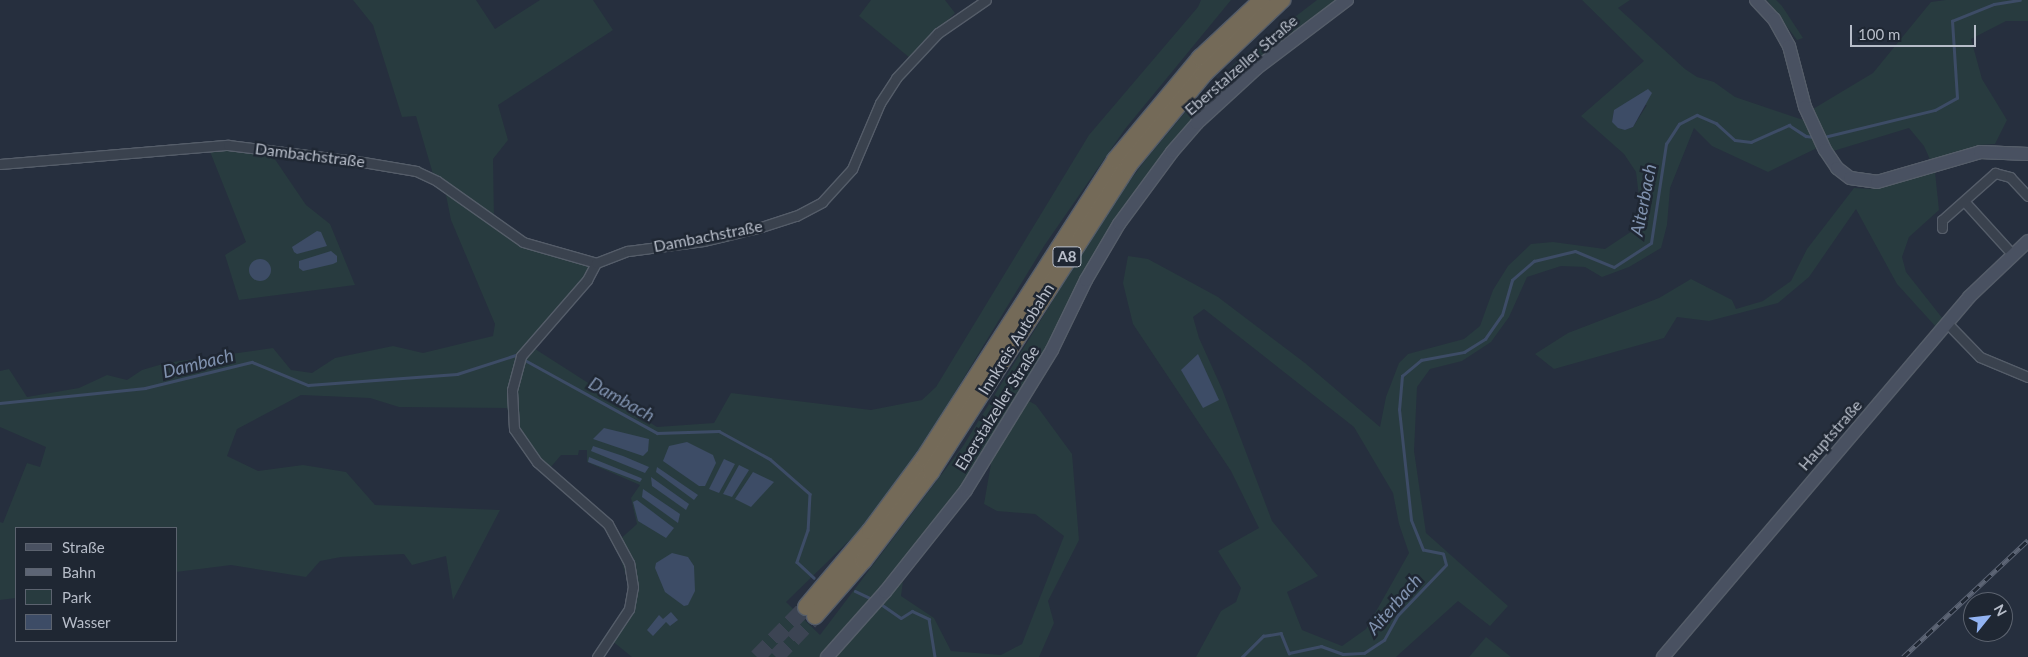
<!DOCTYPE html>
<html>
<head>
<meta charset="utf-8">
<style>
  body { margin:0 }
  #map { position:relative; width:2028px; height:657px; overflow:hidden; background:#262f3e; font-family:Lato,sans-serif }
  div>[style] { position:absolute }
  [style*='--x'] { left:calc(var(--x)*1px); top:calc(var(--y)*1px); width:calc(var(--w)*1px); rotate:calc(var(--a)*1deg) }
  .green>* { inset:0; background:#283b3f }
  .water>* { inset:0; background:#3d4c66 }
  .round { border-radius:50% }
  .stream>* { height:2.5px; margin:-1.25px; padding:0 1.25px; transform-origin:1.25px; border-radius:1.25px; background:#3d4c66 }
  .highway-tunnel>* { height:16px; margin-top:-8px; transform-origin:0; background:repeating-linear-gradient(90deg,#3c4453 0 16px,transparent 0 24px) }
  .roads { filter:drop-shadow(1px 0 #555d69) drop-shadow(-1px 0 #555d69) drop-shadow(0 1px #555d69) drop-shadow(0 -1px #555d69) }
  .street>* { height:9px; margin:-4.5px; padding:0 4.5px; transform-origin:4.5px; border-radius:4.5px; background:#3a424e }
  .secondary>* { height:12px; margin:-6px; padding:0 6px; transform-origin:6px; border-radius:6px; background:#495161 }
  .highway>* { height:16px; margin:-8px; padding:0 8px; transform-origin:8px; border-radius:8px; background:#746a58 }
  .rail>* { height:4.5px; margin-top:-2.25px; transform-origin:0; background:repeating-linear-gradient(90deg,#1f2733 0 8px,#5d6575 0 16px); box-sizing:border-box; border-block:1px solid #5d6575 }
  span { translate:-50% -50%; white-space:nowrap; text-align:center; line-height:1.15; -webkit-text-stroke:5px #1f2733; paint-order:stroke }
  .shield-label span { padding:1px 4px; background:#1f2733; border:1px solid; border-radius:4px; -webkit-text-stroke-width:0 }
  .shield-label { font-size:15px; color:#b7bdc9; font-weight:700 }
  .street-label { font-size:16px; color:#b7bdc9 }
  .water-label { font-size:18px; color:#8092af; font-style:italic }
  .legend { position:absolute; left:15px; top:527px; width:162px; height:115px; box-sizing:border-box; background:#1f2733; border:1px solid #5c636f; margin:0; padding:6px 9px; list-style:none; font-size:15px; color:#b7bdc9 }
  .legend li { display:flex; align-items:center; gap:10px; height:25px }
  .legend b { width:25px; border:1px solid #5c636f }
  .north { position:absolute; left:1963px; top:592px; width:50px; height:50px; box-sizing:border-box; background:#1f2733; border:1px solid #5c636f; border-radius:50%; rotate:61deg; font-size:14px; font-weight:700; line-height:20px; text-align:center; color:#b7bdc9 }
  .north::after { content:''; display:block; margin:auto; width:18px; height:22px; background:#92b3f2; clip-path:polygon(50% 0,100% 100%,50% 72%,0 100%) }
  .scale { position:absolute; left:1850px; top:25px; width:126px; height:22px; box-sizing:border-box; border:2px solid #b7bdc9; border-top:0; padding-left:6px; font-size:15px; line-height:18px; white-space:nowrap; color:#b7bdc9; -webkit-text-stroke:4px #1f2733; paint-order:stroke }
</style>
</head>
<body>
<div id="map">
  <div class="green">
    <div style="clip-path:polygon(353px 0,476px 0,495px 29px,540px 0,593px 0,613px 30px,498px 105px,508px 140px,493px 159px,494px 219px,433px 174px,416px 116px,402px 117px,373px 25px)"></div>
    <div style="clip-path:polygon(871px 0,945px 0,955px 13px,910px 58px,859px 16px)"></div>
    <div style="clip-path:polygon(1201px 0,1231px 0,1125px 129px,1044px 246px,929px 435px,895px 483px,857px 533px,786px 602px,820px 635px,963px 446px,1113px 203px,1147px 158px,1188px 109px,1236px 62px,1317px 0,1342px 0,1169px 148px,971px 473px,932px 528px,822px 657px,632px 657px,606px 636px,626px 606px,629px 586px,616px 543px,637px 524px,631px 498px,640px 485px,587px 462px,587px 450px,579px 450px,578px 455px,561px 455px,545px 474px,516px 442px,507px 408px,399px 407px,370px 398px,301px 395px,237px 429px,227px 456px,258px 471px,303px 465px,346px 472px,375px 505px,500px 510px,453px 600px,446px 556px,412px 565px,404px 554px,341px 557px,320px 561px,306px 577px,231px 565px,176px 572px,176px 528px,16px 528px,16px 598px,0 600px,0 522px,3px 523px,27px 463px,40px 467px,46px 447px,0 427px,0 371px,9px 369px,27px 397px,79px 388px,107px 375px,127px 380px,142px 370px,166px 363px,273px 348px,291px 370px,312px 373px,335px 358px,393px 346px,423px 353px,493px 336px,495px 324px,451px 220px,445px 190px,508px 236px,546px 254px,599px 267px,532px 347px,657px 427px,714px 423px,731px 393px,871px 410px,922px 400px,936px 387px,1089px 135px,1198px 7px)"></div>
    <div style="clip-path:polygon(evenodd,1582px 0,1630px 0,1618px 8px,1685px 69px,1697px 77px,1714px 82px,1735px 97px,1806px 121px,1819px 147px,1768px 172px,1712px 146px,1694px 128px,1670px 188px,1667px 225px,1661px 248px,1629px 267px,1602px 277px,1585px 267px,1561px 266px,1527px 277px,1509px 317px,1491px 342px,1462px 361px,1430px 369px,1417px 387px,1414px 451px,1426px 533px,1508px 606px,1490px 626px,1458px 601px,1396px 657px,1196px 657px,1221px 611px,1236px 602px,1241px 588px,1218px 551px,1259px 528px,1231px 471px,1133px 324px,1123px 283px,1128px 256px,1148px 259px,1218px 297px,1305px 363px,1380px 427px,1386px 397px,1399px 363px,1408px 354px,1464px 339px,1480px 326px,1493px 290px,1508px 266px,1531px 244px,1553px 242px,1605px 249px,1635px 229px,1640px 205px,1636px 172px,1624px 154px,1581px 116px,1644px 61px,1582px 0,1647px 105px,1633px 127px,1625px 130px,1612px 122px,1614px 110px,1647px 105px,1582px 0,1204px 309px,1354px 427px,1393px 493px,1399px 524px,1409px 553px,1366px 629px,1342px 646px,1302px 630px,1287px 592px,1318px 576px,1272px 521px,1222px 389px,1199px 338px,1193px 317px,1204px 309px)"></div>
    <div style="clip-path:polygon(1767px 0,1776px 0,1782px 6px,1803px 38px,1797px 40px)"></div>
    <div style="clip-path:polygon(1946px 0,2028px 0,2028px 21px,2006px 21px,1971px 39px,1982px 79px,2007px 120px,1995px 144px,1979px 145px,1931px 162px,1924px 146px,1909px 128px,1830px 152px,1813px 109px,1873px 73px,1931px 2px)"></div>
    <div style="clip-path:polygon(203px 143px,220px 143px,223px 149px,270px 152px,306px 205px,330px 224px,355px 285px,239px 300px,225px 255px,246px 242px,209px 149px)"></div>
    <div style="clip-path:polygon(1935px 172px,1939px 210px,1909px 237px,1902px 257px,1906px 272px,1943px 319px,1936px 327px,1897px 284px,1856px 209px,1809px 277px,1778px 303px,1709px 321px,1677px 317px,1664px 338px,1554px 369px,1535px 354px,1568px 333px,1659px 298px,1691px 279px,1732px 300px,1736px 309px,1763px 301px,1791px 281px,1807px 249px,1854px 188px,1872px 189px)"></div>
    <div style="clip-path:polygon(1027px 400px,1036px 405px,1072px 454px,1079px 540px,1048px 601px,1054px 623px,1039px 657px,833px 657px,903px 581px,901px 596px,934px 618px,951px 651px,1001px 655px,1022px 644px,1064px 536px,1035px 514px,997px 511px,984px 504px,993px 452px)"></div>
    <div style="clip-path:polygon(1486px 637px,1511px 657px,1469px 657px)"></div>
  </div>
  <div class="water">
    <div style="clip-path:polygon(1648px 89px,1652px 93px,1633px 127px,1625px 130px,1618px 128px,1612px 122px,1614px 110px)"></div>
    <div style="clip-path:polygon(317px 231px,321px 232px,327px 246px,297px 254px,294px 252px,292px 247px)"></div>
    <div style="clip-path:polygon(331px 251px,337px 256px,337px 262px,333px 264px,303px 271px,299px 268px,299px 261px)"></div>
    <div class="round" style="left:249px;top:259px;width:22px;height:22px"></div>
    <div style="clip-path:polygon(1198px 354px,1219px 400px,1203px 408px,1181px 370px)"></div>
    <div style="clip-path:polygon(604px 428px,649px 439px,648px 451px,643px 456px,593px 439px)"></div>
    <div style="clip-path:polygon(687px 442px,713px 455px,716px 463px,705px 486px,699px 486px,663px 461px,669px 446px)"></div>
    <div style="clip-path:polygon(593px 446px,623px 456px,649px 467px,645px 473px,591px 451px)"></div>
    <div style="clip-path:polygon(589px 457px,641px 478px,642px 479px,640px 482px,588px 462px)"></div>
    <div style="clip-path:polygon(724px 459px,735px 464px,719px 493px,709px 489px)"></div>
    <div style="clip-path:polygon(739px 465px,749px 470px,732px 497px,723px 494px)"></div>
    <div style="clip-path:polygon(657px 467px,698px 495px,694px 500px,656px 472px)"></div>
    <div style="clip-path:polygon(753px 472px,774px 482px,751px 507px,735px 499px)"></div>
    <div style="clip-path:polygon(651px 477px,689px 504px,686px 510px,652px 486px)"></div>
    <div style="clip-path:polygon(643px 489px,680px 514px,678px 523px,642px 497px)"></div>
    <div style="clip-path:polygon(637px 500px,674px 528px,666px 538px,638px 521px,633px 502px)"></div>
    <div style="clip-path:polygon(672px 553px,688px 557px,694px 566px,695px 591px,688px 605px,684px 606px,665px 592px,655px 568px,656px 563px)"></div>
    <div style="clip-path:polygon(671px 612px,678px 620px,670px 626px,666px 622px,653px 636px,647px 630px,659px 615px,663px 619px)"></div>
  </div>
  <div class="stream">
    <div style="--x:1824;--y:137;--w:114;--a:-13.7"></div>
    <div style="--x:1935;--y:110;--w:25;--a:-29"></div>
    <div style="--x:1957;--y:98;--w:77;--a:-93.7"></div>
    <div style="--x:1952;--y:21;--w:45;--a:-22"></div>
    <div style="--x:1994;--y:4;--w:26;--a:-9"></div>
    <div style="--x:525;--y:360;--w:151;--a:28.9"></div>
    <div style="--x:657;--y:433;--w:62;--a:-1.8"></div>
    <div style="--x:719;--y:431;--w:58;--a:28.8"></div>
    <div style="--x:770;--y:459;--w:53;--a:41.2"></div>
    <div style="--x:810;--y:494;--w:36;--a:93"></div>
    <div style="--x:808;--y:530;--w:34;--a:109"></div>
    <div style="--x:797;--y:562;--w:23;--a:43"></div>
    <div style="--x:0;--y:403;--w:146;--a:-5.9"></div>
    <div style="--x:145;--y:388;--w:110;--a:-13.7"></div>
    <div style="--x:252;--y:362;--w:61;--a:22.3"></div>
    <div style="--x:308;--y:385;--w:149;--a:-4.2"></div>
    <div style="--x:457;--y:374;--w:62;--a:-17.9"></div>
    <div style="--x:855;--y:591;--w:21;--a:25"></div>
    <div style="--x:881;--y:604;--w:24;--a:35"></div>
    <div style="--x:901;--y:618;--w:13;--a:-32"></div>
    <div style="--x:912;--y:611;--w:19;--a:25"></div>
    <div style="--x:929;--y:619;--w:38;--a:81"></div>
    <div style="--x:1242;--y:657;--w:30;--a:-45"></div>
    <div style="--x:1263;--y:636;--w:18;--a:-9"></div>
    <div style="--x:1281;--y:633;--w:22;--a:68"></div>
    <div style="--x:1289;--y:653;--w:33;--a:-12"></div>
    <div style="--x:1321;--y:646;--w:23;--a:20"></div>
    <div style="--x:1343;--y:654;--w:21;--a:-3"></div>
    <div style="--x:1364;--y:653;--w:24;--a:-33"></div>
    <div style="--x:1384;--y:640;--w:29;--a:-61"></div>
    <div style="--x:1398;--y:615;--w:69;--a:-46.2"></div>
    <div style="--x:1446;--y:565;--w:11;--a:-105"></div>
    <div style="--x:1443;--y:554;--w:20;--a:-169"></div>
    <div style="--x:1423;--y:550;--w:32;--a:-112"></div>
    <div style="--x:1411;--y:520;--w:111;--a:-96.2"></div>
    <div style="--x:1399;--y:410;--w:34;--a:-85"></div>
    <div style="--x:1402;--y:376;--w:25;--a:-40"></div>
    <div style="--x:1421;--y:360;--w:44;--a:-10.5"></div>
    <div style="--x:1464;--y:352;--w:25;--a:-32"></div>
    <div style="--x:1485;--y:339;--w:29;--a:-55"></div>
    <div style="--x:1502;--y:315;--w:36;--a:-74"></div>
    <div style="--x:1512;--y:280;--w:29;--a:-41"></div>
    <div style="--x:1534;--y:261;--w:42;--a:-13.7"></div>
    <div style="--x:1575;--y:251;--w:42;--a:22.3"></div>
    <div style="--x:1614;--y:267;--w:44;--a:-33"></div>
    <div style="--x:1651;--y:243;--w:100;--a:-81.4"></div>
    <div style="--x:1666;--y:144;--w:24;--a:-57"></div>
    <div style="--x:1679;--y:124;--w:20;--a:-27"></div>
    <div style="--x:1697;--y:115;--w:21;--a:23"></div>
    <div style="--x:1716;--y:123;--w:25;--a:42"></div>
    <div style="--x:1735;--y:140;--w:16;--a:7"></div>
    <div style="--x:1751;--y:142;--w:42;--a:-24.1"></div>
    <div style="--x:1789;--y:125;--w:20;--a:33"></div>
    <div style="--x:1806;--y:136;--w:8;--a:7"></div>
  </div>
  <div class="highway-tunnel">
    <div style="--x:757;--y:657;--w:70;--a:-45.6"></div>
    <div style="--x:776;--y:657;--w:57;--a:-46.4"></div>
  </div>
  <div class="roads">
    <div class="street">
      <div style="--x:0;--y:164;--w:229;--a:-4.8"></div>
      <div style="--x:228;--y:145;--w:136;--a:7.2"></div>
      <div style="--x:363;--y:162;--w:54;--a:9.6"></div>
      <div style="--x:416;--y:171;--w:23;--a:25"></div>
      <div style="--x:437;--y:181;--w:105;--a:35.3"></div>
      <div style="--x:523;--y:242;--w:76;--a:16"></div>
      <div style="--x:1964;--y:201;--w:73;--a:47.8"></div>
      <div style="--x:1942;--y:228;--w:8;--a:-90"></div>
      <div style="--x:1942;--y:220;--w:71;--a:-41.6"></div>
      <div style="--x:1995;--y:173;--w:16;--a:15"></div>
      <div style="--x:2010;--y:177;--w:26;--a:47"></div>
      <div style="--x:1947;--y:323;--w:47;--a:45.9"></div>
      <div style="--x:1980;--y:357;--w:52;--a:22.6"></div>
      <div style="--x:597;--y:657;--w:58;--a:-56.3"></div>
      <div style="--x:629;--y:609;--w:22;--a:-80"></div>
      <div style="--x:633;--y:587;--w:24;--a:-99"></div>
      <div style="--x:629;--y:563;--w:44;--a:-118.3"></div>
      <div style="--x:608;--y:524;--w:94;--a:-138.9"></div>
      <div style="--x:537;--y:462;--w:40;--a:-124.9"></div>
      <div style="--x:514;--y:429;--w:39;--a:-93"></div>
      <div style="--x:512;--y:390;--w:35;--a:-75"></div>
      <div style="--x:521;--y:356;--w:101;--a:-49"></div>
      <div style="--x:587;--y:280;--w:19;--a:-62"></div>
      <div style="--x:596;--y:263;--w:34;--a:-21"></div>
      <div style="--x:628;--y:251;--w:76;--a:-7.6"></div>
      <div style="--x:703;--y:241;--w:57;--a:-13.3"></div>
      <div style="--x:758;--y:228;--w:40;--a:-18"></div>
      <div style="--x:796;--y:216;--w:30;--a:-28"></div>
      <div style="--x:822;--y:202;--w:45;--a:-47.7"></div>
      <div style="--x:852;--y:169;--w:72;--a:-67"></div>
      <div style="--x:880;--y:103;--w:30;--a:-57"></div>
      <div style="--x:896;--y:78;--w:62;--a:-47"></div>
      <div style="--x:938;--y:33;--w:58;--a:-34.5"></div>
    </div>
    <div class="secondary">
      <div style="--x:1756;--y:0;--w:26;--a:47"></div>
      <div style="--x:1774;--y:19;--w:31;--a:61"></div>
      <div style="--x:1789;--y:46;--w:63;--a:75.3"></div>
      <div style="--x:1805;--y:107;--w:47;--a:65.1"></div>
      <div style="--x:1825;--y:150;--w:22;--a:56"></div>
      <div style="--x:1837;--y:168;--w:16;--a:38"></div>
      <div style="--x:1850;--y:178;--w:27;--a:8"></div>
      <div style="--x:1877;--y:182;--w:107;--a:-16.2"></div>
      <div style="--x:1980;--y:152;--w:48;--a:2.4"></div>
      <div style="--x:827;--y:657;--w:87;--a:-48.3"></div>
      <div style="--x:885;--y:592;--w:130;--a:-51.5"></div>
      <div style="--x:966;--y:490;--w:164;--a:-58.4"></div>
      <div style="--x:1052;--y:350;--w:78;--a:-64.1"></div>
      <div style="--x:1086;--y:280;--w:65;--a:-59.5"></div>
      <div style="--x:1119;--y:224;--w:89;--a:-53.6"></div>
      <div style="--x:1172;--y:152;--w:38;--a:-49"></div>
      <div style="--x:1197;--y:123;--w:81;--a:-42.5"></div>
      <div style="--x:1257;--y:68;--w:113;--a:-37.1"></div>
      <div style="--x:1663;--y:657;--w:472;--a:-49.6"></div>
      <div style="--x:1969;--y:297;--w:81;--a:-43.5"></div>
    </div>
    <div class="highway">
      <div style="--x:806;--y:607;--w:99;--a:-49.9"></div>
      <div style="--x:870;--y:531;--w:91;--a:-53.5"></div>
      <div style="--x:924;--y:458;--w:354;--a:-57.3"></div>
      <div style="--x:1115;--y:160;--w:133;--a:-50.2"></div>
      <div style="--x:1200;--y:58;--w:85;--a:-43.1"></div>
      <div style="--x:815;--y:616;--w:74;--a:-48.8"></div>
      <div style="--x:864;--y:560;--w:111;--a:-52.7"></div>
      <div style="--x:931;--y:472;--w:364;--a:-57.2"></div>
      <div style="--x:1128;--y:166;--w:119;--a:-50.4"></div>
      <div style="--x:1204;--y:74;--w:108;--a:-43.5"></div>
    </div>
  </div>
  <div class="rail">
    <div style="--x:1903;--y:657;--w:171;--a:-43.1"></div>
  </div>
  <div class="shield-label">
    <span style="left:1067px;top:257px">A8</span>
  </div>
  <div class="street-label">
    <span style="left:1241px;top:65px;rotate:-41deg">Eberstalzeller Straße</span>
    <span style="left:310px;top:155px;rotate:7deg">Dambachstraße</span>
    <span style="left:708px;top:236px;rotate:-11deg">Dambachstraße</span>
    <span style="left:1016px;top:339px;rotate:-58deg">Innkreis Autobahn</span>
    <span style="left:997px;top:408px;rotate:-58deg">Eberstalzeller Straße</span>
    <span style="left:1830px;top:435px;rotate:-49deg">Hauptstraße</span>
  </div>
  <div class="water-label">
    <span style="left:1643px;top:200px;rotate:-79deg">Aiterbach</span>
    <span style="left:198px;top:363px;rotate:-14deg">Dambach</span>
    <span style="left:622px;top:399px;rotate:29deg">Dambach</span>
    <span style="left:1394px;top:604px;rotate:-49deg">Aiterbach</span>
  </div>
  <ul class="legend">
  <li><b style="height:6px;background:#495161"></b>Straße</li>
  <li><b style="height:6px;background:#5d6575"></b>Bahn</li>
  <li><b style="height:14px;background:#283b3f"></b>Park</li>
  <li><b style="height:14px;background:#3d4c66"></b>Wasser</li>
  </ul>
  <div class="north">N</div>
  <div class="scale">100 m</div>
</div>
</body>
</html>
